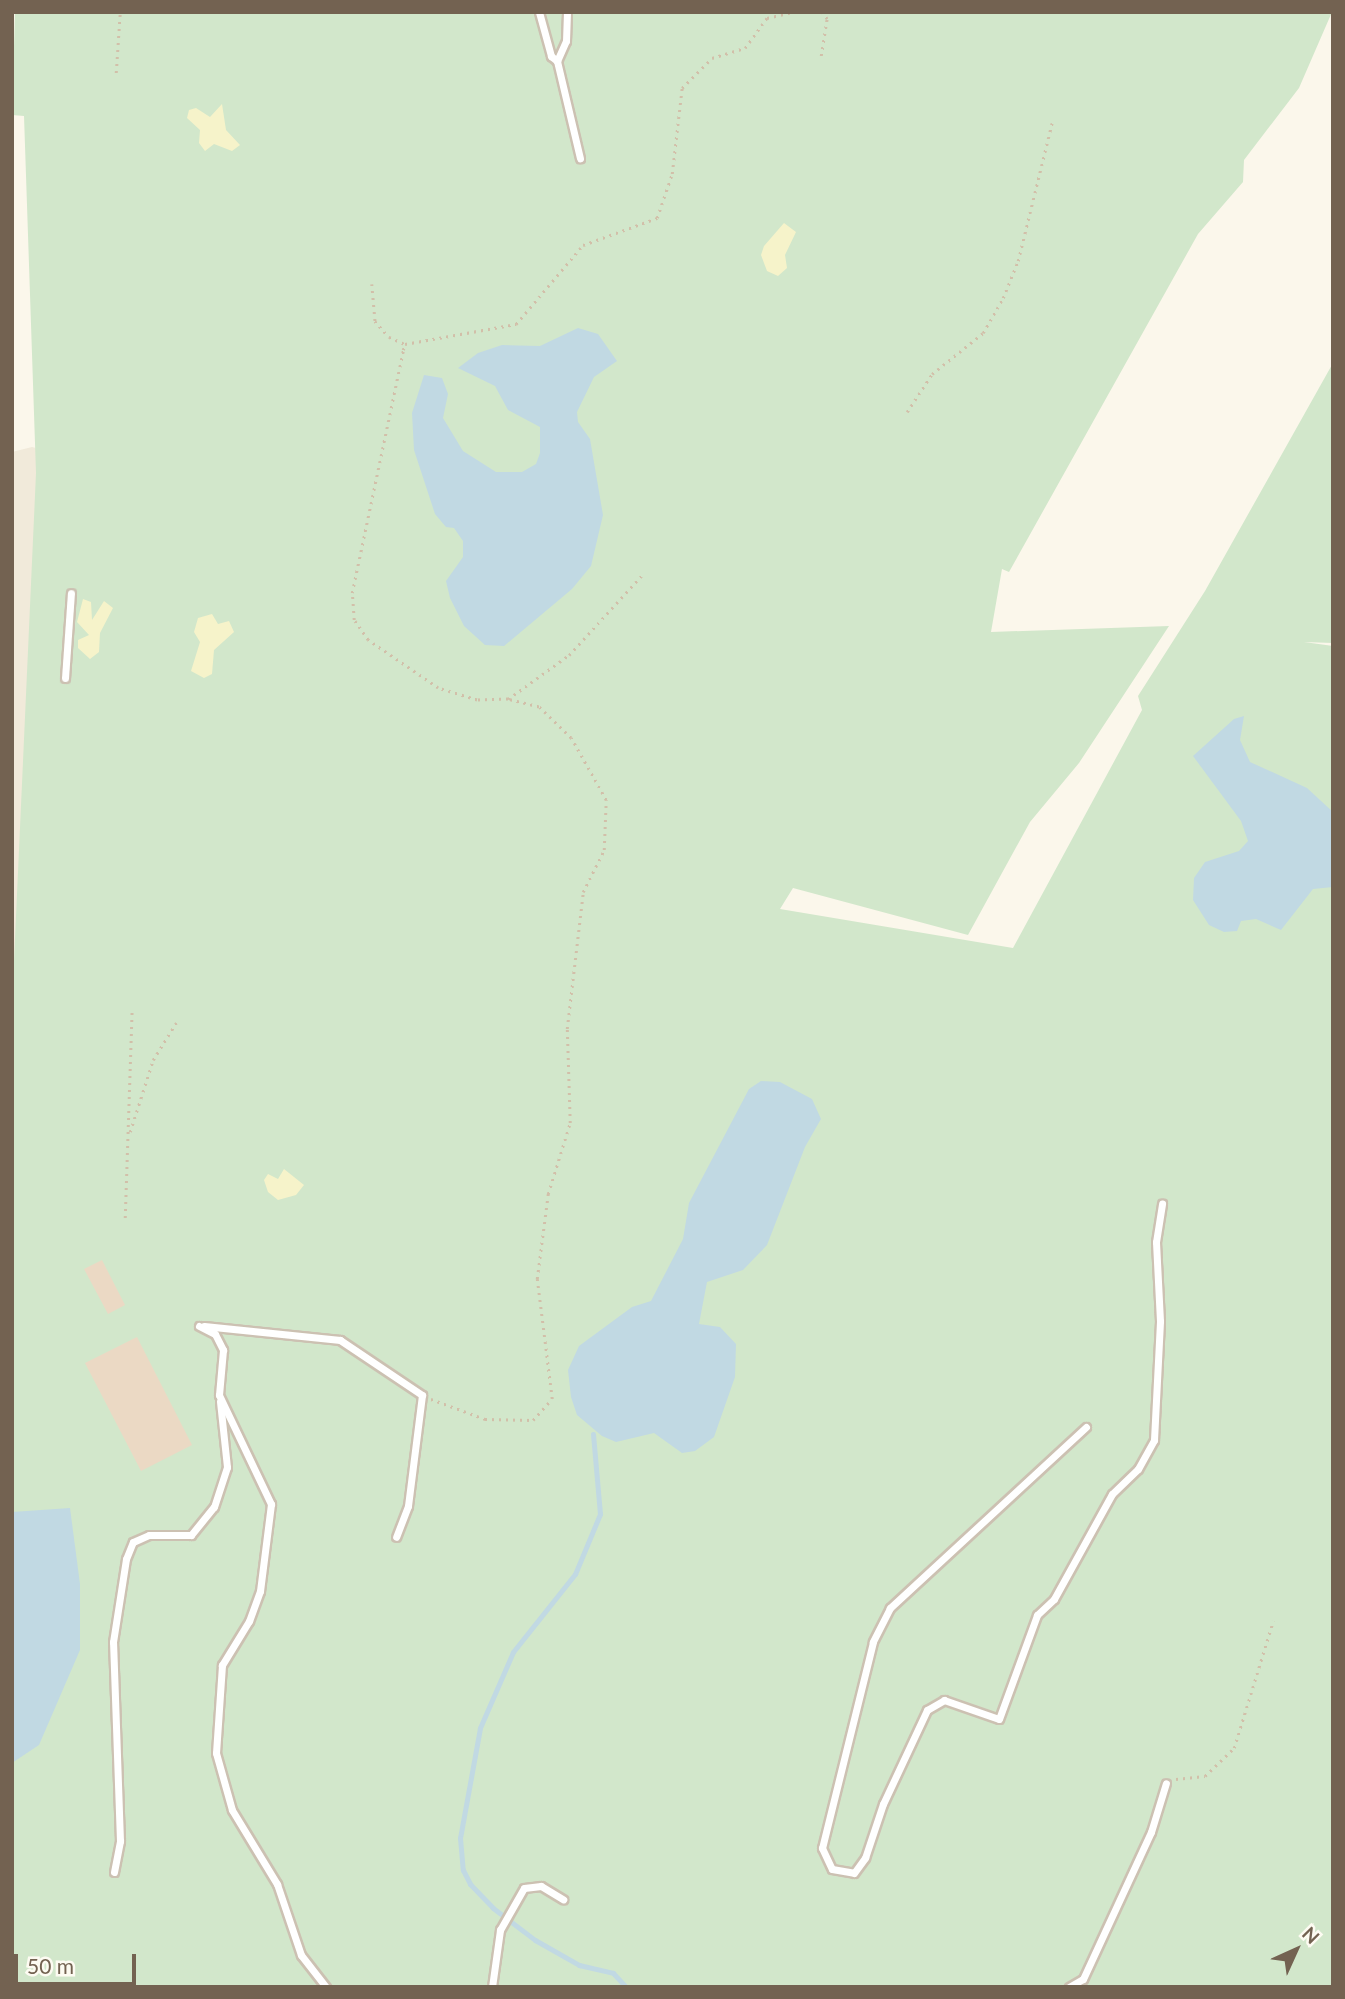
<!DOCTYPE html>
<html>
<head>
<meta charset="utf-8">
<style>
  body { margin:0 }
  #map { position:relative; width:1345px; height:1999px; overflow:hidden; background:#fbf7eb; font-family:Lato,sans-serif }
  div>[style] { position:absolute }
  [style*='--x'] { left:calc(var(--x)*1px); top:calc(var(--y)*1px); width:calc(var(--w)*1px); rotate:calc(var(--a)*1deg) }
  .residential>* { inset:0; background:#f1eada }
  .green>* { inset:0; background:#d2e7cb }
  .sand>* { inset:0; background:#f6f3ca }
  .water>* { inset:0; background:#c1d9e3 }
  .stream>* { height:5px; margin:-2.5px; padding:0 2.5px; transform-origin:2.5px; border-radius:2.5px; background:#c1d9e3 }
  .building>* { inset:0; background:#ebd9c4 }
  .path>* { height:2.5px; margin-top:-1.25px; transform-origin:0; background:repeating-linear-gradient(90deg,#d2bfa9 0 2px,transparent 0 7px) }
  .roads { filter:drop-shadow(2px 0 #ccc1b2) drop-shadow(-2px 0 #ccc1b2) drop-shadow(0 2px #ccc1b2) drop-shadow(0 -2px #ccc1b2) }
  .lane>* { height:7px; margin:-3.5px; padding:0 3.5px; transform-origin:3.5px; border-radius:3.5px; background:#fff }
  span { translate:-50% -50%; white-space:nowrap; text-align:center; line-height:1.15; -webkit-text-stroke:6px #fdfbf2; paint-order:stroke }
  .frame { position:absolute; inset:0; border:14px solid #736251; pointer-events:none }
  .north { position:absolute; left:1261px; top:1915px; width:70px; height:70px; -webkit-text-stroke:5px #fdfbf2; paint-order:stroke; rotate:45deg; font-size:19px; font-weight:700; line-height:28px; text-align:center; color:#736251 }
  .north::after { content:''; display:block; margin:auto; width:24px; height:32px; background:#736251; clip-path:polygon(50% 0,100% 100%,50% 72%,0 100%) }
  .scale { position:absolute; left:14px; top:1954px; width:122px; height:32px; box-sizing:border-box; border:4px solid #736251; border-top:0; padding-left:9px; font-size:21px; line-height:24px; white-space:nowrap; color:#736251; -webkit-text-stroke:5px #fdfbf2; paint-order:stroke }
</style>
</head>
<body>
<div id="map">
  <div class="residential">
    <div style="clip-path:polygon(32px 447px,36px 448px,39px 816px,16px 989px,12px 988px,12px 452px)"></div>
  </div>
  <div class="green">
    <div style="clip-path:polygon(15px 12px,1332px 12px,1299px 88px,1244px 160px,1243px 182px,1198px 234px,1009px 572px,1002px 569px,991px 632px,1169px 626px,1079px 763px,1030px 822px,968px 935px,793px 888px,780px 909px,1013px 948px,1142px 710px,1138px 696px,1205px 591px,1333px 363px,1333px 643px,1304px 642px,1333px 646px,1333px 1987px,12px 1987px,12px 1005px,36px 473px,24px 116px,12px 115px)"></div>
  </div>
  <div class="sand">
    <div style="clip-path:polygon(222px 104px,226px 130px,240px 145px,232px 151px,214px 144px,205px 151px,199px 143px,200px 130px,187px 118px,189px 110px,196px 108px,210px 117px)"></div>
    <div style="clip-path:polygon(784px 223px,796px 232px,785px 255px,787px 268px,778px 276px,767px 271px,761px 255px,764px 246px)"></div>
    <div style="clip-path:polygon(83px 599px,91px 602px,92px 620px,104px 601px,113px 608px,100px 633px,99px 652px,90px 659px,78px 648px,78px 640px,89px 635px,77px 622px)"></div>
    <div style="clip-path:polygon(212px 614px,218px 624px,229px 621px,234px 632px,214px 650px,212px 674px,204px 678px,191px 671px,200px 642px,194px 632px,198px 618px)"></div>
    <div style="clip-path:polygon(284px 1169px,304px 1185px,296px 1195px,278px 1200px,268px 1192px,264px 1180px,268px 1174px,278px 1179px)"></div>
  </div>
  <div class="water">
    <div style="clip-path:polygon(578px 328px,598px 334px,617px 361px,594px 377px,577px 412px,578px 422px,590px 439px,603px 515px,591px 566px,572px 589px,504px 646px,485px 645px,464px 626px,450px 598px,446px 581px,463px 557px,463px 541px,454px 528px,446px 527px,435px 514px,414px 450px,412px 413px,424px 375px,442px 378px,448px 394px,443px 418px,463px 451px,496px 472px,522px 472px,536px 464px,540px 453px,540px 427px,508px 410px,495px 386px,458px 368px,478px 353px,502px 345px,540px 346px)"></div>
    <div style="clip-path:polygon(1244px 716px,1240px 740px,1250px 762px,1307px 788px,1333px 812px,1333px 887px,1313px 889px,1281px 930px,1256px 919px,1241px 921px,1237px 931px,1224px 932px,1209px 925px,1193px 900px,1194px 878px,1205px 862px,1239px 851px,1248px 841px,1241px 821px,1193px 756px,1234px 719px)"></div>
    <div style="clip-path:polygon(761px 1081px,780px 1082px,812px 1099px,821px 1119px,805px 1147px,767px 1245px,743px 1270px,707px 1282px,699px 1324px,720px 1327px,736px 1344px,735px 1377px,714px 1437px,695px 1451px,682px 1453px,654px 1433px,616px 1442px,602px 1436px,577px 1415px,571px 1397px,568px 1370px,579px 1346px,632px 1307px,651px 1301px,683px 1239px,689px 1203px,749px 1089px)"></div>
    <div style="clip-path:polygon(70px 1508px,80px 1584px,80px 1650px,39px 1745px,12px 1763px,12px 1512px)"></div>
  </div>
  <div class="stream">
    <div style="--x:593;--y:1434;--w:80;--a:85"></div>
    <div style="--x:600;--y:1514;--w:65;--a:112.6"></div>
    <div style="--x:575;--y:1574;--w:100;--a:128.5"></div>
    <div style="--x:513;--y:1652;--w:83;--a:113.5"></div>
    <div style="--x:480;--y:1728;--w:112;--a:100.3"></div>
    <div style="--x:460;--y:1838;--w:32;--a:85"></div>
    <div style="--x:463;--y:1870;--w:16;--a:63"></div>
    <div style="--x:470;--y:1884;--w:33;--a:46"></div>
    <div style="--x:493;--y:1908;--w:53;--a:37.3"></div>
    <div style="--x:535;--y:1940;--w:51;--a:29.6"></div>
    <div style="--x:579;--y:1965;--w:35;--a:13"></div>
    <div style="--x:613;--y:1973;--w:19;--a:47"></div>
  </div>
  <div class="building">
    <div style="clip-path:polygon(102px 1260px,125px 1305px,108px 1314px,84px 1269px)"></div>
    <div style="clip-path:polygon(137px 1337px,192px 1445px,141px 1471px,85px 1363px)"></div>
  </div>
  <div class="path">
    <div style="--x:821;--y:56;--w:37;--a:-81"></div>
    <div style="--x:827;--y:19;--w:9;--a:-126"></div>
    <div style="--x:116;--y:73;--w:61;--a:-86.2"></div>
    <div style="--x:372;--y:284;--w:37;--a:85"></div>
    <div style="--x:375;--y:321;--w:21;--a:49"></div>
    <div style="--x:389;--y:337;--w:17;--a:24"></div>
    <div style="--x:907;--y:412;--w:45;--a:-56.7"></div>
    <div style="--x:932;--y:374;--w:65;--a:-38.8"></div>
    <div style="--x:983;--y:333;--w:40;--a:-60.3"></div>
    <div style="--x:1003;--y:298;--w:40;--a:-68"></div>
    <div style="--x:1018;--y:261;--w:142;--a:-76.2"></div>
    <div style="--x:508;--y:699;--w:75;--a:-35.8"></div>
    <div style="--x:569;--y:655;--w:108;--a:-47.6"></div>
    <div style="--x:130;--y:1132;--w:76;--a:-72.3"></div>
    <div style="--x:153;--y:1060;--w:44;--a:-58.1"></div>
    <div style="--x:125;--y:1218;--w:208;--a:-88.1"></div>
    <div style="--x:431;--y:1399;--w:58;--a:20.3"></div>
    <div style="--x:485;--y:1419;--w:48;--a:1.2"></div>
    <div style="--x:533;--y:1420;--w:28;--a:-48"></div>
    <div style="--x:552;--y:1399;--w:121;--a:-97.1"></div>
    <div style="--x:537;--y:1279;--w:86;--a:-82.6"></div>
    <div style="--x:548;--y:1194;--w:74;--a:-72.8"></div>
    <div style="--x:570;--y:1123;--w:94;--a:-91.8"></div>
    <div style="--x:567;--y:1029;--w:138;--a:-83.3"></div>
    <div style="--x:583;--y:892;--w:47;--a:-63.4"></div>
    <div style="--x:604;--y:850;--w:50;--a:-87.7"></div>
    <div style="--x:606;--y:800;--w:71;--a:-119.4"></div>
    <div style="--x:571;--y:738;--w:45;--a:-135.9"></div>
    <div style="--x:539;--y:707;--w:32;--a:-166"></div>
    <div style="--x:508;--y:699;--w:31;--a:178"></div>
    <div style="--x:477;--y:700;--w:41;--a:-162.9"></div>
    <div style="--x:438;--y:688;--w:85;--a:-145.6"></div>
    <div style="--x:368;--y:640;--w:24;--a:-125"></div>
    <div style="--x:354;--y:620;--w:27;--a:-94"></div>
    <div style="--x:352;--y:593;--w:248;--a:-78.1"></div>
    <div style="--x:403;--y:350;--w:6;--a:-72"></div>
    <div style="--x:405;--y:344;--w:113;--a:-10.2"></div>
    <div style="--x:516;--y:324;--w:104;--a:-49.7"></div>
    <div style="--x:583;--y:245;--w:79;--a:-20"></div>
    <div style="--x:657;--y:218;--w:46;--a:-71.2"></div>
    <div style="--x:672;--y:174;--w:87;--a:-83.4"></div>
    <div style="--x:682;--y:88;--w:42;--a:-45"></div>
    <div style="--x:712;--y:58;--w:34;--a:-17"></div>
    <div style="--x:745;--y:48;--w:37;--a:-54"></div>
    <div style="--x:767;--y:18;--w:26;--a:-13"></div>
    <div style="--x:1176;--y:1779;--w:29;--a:-6"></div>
    <div style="--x:1205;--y:1776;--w:40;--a:-44"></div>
    <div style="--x:1234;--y:1748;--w:133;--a:-72.9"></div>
  </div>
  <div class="roads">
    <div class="lane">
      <div style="--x:539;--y:12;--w:46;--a:74.7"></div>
      <div style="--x:551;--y:56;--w:8;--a:40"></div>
      <div style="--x:557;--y:61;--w:100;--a:76.7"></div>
      <div style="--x:557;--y:61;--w:22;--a:-66"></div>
      <div style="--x:566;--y:41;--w:29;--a:-88"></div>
      <div style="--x:65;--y:678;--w:85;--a:-86"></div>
      <div style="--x:199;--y:1326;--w:18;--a:27"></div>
      <div style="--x:215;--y:1334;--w:18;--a:63"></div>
      <div style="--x:223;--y:1350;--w:45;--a:95.1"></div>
      <div style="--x:219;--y:1395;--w:121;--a:64.5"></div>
      <div style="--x:271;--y:1504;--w:88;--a:97.2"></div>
      <div style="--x:260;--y:1591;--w:32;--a:110"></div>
      <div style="--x:249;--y:1621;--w:52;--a:121.5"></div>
      <div style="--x:222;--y:1665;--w:88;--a:93.9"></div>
      <div style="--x:216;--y:1753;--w:59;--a:74.3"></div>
      <div style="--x:232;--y:1810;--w:87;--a:58.7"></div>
      <div style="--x:277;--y:1884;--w:75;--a:71.3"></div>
      <div style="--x:301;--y:1955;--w:41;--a:52"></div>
      <div style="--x:204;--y:1326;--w:137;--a:5.9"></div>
      <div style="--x:340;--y:1340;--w:99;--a:33.9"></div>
      <div style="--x:422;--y:1395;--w:112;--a:97.2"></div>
      <div style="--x:408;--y:1506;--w:33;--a:111"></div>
      <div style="--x:1086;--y:1427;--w:267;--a:137.3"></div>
      <div style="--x:890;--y:1608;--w:38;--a:117"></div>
      <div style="--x:873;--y:1642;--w:212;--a:103.9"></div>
      <div style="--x:822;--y:1848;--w:23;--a:65"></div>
      <div style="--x:832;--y:1869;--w:22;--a:10"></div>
      <div style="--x:854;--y:1873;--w:19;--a:-54"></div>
      <div style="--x:865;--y:1858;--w:57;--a:-71.6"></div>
      <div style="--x:883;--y:1804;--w:104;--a:-64.9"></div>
      <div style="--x:927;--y:1710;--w:20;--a:-30"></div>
      <div style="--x:944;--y:1700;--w:58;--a:19.1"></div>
      <div style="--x:999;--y:1719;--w:111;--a:-69.9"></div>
      <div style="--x:1037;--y:1615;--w:23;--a:-43"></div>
      <div style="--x:1054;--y:1599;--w:120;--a:-61.1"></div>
      <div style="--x:1112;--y:1494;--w:36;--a:-44"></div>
      <div style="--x:1138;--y:1469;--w:33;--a:-61"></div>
      <div style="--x:1154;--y:1440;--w:119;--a:-87.1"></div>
      <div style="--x:1160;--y:1321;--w:79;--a:-92.9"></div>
      <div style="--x:1156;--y:1242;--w:39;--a:-81"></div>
      <div style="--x:114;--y:1872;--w:32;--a:-79"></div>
      <div style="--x:120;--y:1841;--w:199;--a:-92"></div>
      <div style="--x:113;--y:1642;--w:84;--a:-81.1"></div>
      <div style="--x:126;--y:1559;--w:18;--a:-68"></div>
      <div style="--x:133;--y:1542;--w:17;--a:-24"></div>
      <div style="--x:149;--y:1535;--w:42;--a:0"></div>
      <div style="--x:191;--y:1535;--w:36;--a:-51"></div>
      <div style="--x:214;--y:1507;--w:42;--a:-72"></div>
      <div style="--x:227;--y:1467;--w:66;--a:-96.1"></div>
      <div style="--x:492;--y:1987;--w:58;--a:-82"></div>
      <div style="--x:500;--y:1930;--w:48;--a:-60.3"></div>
      <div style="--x:524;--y:1888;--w:17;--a:-7"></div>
      <div style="--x:541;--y:1886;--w:26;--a:31"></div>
      <div style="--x:1069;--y:1987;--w:16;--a:-30"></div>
      <div style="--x:1083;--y:1979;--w:162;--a:-65.2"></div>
      <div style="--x:1151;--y:1832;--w:51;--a:-73"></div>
    </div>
  </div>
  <div class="frame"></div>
  <div class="north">N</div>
  <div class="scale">50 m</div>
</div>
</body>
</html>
